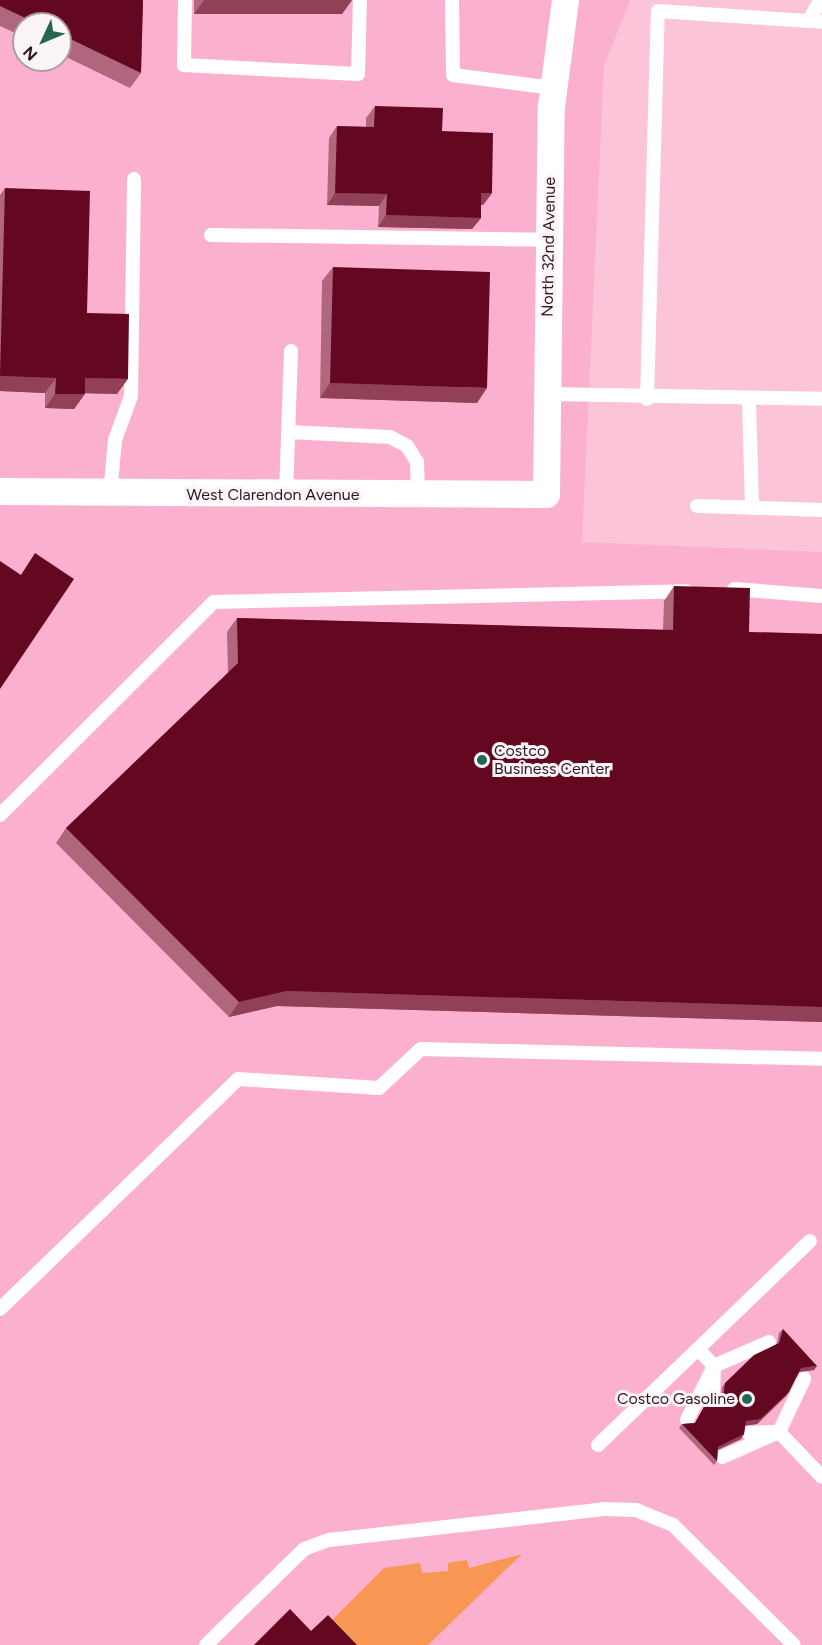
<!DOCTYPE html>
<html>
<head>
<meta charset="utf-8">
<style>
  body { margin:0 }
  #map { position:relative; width:822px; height:1645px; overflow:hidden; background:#fbc4d9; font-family:Figtree,sans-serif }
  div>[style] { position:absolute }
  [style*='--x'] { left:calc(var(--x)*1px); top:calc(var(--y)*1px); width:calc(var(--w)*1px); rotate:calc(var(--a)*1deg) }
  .built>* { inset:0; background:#fcb0cf }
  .green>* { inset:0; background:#f89753 }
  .service>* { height:14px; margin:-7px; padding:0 7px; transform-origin:7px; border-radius:7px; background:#fff }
  .minor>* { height:27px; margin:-13.5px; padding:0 13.5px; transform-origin:13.5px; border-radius:13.5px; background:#fff }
  .wall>* { inset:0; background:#b0667d }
  .shaded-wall>* { inset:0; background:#914058 }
  .building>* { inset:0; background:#640821 }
  .dots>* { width:16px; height:16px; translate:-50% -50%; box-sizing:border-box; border:3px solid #fcf5f7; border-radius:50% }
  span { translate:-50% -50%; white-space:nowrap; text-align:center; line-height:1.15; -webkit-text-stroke:6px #fcf5f7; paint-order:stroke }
  .street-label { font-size:16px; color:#2f1621 }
  .poi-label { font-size:16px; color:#2f1621 }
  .left { translate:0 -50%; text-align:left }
  .right { translate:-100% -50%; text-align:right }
  .north { position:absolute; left:12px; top:12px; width:60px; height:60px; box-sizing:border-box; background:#fcf5f7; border:2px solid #aa9ca1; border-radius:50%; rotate:226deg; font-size:16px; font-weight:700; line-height:24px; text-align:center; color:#2f1621 }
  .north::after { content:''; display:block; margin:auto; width:21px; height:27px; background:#246656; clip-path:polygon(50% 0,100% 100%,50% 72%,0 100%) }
</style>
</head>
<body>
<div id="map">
  <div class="built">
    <div style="clip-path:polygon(evenodd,0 0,630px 0,604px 66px,582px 542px,822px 552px,822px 1645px,0 1645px,0 0,24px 24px,60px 24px,60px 60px,24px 60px,24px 24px)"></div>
  </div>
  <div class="green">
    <div style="clip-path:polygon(522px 1554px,428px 1645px,338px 1645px,323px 1629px,384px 1568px,420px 1563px,422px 1573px,448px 1571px,448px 1563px,467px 1560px,469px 1568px)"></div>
  </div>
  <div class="service">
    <div style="--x:185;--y:0;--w:65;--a:90.9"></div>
    <div style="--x:184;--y:65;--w:174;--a:3"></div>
    <div style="--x:358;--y:74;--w:74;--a:-88.5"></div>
    <div style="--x:452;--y:0;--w:75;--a:89.2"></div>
    <div style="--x:453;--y:75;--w:101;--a:7.4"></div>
    <div style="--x:809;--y:21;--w:24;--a:-62"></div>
    <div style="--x:211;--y:235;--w:338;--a:0.8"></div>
    <div style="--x:547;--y:394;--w:275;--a:1"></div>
    <div style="--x:647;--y:399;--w:388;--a:-88.4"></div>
    <div style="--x:658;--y:11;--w:164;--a:3.8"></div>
    <div style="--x:749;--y:399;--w:109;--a:88.4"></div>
    <div style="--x:289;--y:432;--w:101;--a:2.8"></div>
    <div style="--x:390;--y:437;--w:19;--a:28"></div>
    <div style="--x:407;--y:446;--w:19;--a:58"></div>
    <div style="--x:417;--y:462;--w:32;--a:88"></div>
    <div style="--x:286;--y:494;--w:143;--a:-88"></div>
    <div style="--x:110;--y:495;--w:55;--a:-84.8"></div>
    <div style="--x:115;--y:440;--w:47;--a:-70"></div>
    <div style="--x:131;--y:396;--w:217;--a:-89.2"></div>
    <div style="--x:697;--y:506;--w:125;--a:1.8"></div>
    <div style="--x:734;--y:589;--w:88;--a:4.5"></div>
    <div style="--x:0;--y:815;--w:302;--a:-44.9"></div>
    <div style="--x:214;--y:602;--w:473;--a:-1.3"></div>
    <div style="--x:0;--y:1309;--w:331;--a:-44"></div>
    <div style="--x:238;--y:1079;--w:141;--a:3.7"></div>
    <div style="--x:379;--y:1088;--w:57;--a:-42.9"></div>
    <div style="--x:421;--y:1049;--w:401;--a:1.4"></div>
    <div style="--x:698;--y:1349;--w:23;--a:47"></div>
    <div style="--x:714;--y:1366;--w:31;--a:92"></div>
    <div style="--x:687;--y:1420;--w:60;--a:-63.4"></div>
    <div style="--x:714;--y:1366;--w:60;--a:-23.6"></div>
    <div style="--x:748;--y:1433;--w:31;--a:-2"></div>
    <div style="--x:779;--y:1432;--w:62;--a:46.3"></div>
    <div style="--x:598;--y:1445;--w:294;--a:-43.9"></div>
    <div style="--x:722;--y:1457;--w:62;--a:-23.7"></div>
    <div style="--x:779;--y:1432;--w:59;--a:-64.7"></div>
    <div style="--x:206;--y:1645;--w:137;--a:-44.4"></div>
    <div style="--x:304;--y:1549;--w:27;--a:-20"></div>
    <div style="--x:329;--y:1540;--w:277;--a:-6.4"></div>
    <div style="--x:604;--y:1509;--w:32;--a:2"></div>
    <div style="--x:636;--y:1510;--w:40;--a:22"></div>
    <div style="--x:673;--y:1525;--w:170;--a:44.8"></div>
  </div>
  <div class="minor">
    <div style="--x:0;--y:491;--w:546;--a:0.31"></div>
    <div style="--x:546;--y:494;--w:388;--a:-89.3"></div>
    <div style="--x:551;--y:106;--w:107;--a:-82.5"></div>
  </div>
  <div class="wall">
    <div style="clip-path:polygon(0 0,143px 0,141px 73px,130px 88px,60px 54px,60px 24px,24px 24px,24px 37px,0 26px)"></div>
    <div style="clip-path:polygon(194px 0,352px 0,342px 14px,194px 14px)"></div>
    <div style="clip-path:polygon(375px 106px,442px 131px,492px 193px,483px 205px,481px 205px,481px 218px,472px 229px,378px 227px,379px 206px,327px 205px,329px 138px,337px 126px,366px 127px,366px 118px)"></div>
    <div style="clip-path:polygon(5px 188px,87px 313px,117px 394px,85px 393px,74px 409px,45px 408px,45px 393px,0 391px,0 195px)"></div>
    <div style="clip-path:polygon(333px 267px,477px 403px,320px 398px,322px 281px)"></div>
    <div style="clip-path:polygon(674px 586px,749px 632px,822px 634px,822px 1022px,277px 1006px,229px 1017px,56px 843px,66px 828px,228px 673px,227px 632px,237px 618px,663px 630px,664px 601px)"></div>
    <div style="clip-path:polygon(783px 1329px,814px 1370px,799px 1372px,786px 1396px,757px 1424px,745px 1425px,744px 1434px,741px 1439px,718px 1450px,717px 1461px,714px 1465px,679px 1428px,682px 1424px,695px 1423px,709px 1398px,721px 1398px,722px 1387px,725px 1383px,777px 1344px,779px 1333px)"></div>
  </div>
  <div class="shaded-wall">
    <div style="clip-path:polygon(204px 0,352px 0,342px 14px,194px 14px)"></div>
    <div style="clip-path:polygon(335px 193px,387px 194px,379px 206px,327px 205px)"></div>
    <div style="clip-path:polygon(481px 193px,492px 193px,483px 205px,473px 205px)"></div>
    <div style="clip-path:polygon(386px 215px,481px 218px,472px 229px,378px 227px)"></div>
    <div style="clip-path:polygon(0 376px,56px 378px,45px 393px,0 391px)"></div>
    <div style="clip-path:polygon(85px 378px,128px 379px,117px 394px,74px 393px)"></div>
    <div style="clip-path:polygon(330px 383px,487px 388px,477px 403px,320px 398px)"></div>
    <div style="clip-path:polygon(55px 394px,85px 394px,74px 409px,45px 408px)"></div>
    <div style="clip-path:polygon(287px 991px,822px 1007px,822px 1022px,277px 1006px,229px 1017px,239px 1002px)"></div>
    <div style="clip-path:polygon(817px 1366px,814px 1370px,798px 1372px,801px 1368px)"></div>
    <div style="clip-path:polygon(789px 1392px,786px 1396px,757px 1424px,743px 1426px,746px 1421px)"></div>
    <div style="clip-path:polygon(744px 1434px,741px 1439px,715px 1451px,718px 1447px)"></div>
  </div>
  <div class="building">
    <div style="clip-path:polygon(0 0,143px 0,141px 73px,60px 34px,60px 24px,38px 24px,0 6px)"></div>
    <div style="clip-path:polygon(375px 106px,443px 108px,442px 131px,493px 133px,492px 193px,481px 193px,481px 218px,386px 215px,387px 194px,335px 193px,337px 126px,374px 127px)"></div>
    <div style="clip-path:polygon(5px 188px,90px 191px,87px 313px,129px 314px,128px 379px,85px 378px,85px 394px,55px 394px,56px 378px,0 376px)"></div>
    <div style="clip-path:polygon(333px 267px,490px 272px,487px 388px,330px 383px)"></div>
    <div style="clip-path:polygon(35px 553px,74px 579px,0 689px,0 561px,21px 575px)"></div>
    <div style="clip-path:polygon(674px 586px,750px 588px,749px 632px,822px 634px,822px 1007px,287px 991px,239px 1002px,66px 828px,238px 663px,237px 618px,673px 630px)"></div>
    <div style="clip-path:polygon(783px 1329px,817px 1366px,801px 1368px,789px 1392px,760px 1419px,746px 1421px,744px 1434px,718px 1447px,717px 1461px,682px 1424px,695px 1423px,709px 1398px,723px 1398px,725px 1383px,754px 1355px,779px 1343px)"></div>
    <div style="clip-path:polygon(290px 1609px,311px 1631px,328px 1615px,357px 1645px,254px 1645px)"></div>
  </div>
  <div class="dots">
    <div style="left:482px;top:760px;background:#246656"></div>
    <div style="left:747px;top:1399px;background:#246656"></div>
  </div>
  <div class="street-label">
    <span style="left:549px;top:247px;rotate:-89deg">North 32nd Avenue</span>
    <span style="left:273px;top:495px">West Clarendon Avenue</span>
  </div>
  <div class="poi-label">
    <span class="left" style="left:494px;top:760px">Costco<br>Business Center</span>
    <span class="right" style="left:735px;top:1399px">Costco Gasoline</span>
  </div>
  <div class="north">N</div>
</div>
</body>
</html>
